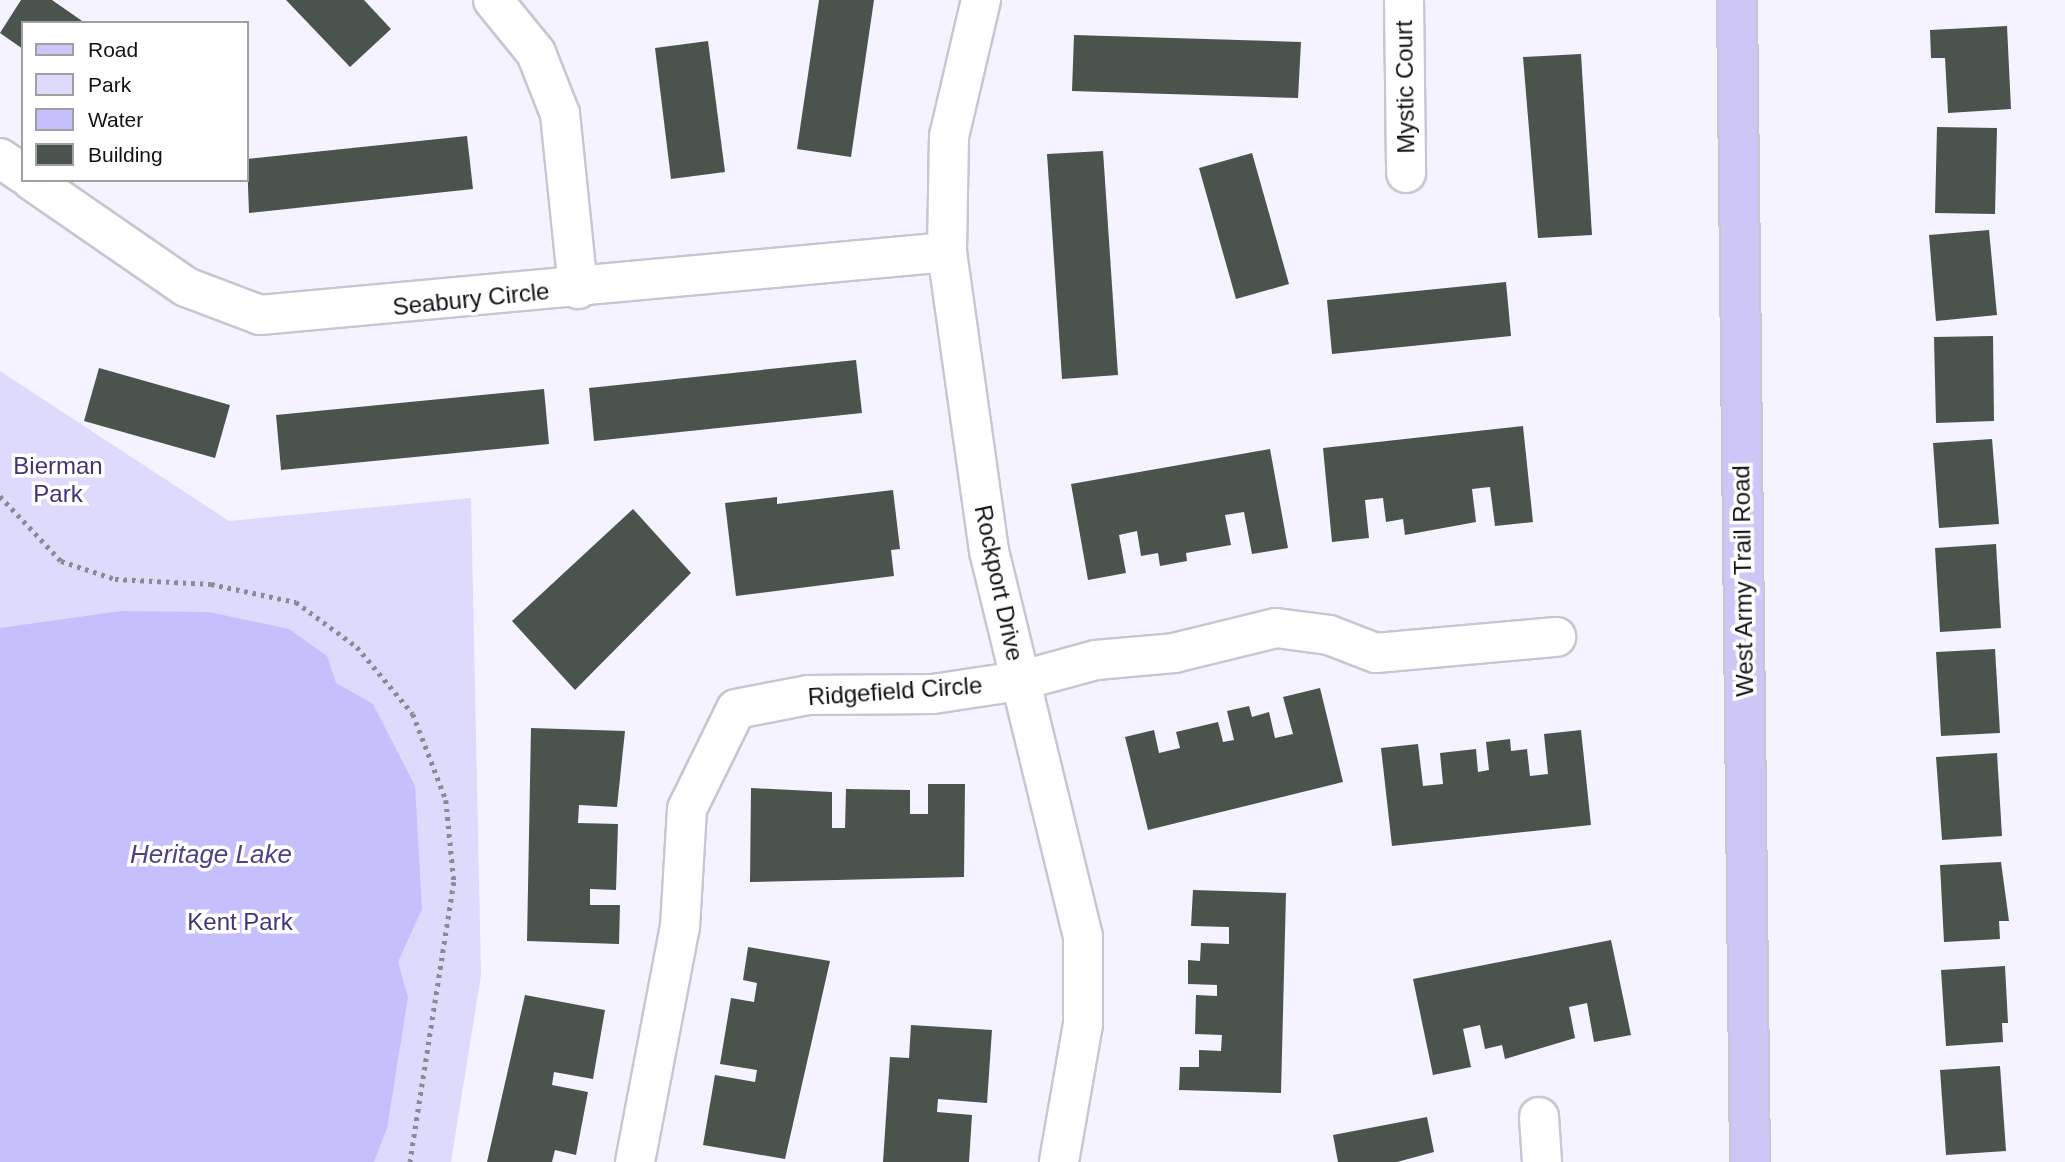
<!DOCTYPE html>
<html>
<head>
<meta charset="utf-8">
<style>
  body { margin:0 }
  #map { position:relative; width:2065px; height:1162px; overflow:hidden; background:#f4f3ff; font-family:Arial,sans-serif }
  div>[style] { position:absolute }
  [style*='--x'] { left:calc(var(--x)*1px); top:calc(var(--y)*1px); width:calc(var(--w)*1px); rotate:calc(var(--a)*1deg) }
  .green>* { inset:0; background:#dddafe }
  .water>* { inset:0; background:#c6bffd }
  .building>* { inset:0; background:#4b534d }
  .path>* { height:4.5px; margin-top:-2.25px; transform-origin:0; background:repeating-linear-gradient(90deg,#8b8a92 0 3.5px,transparent 0 8.5px) }
  .roads { filter:drop-shadow(2px 0 #c7c6d1) drop-shadow(-2px 0 #c7c6d1) drop-shadow(0 2px #c7c6d1) drop-shadow(0 -2px #c7c6d1) }
  .minor>* { height:38px; margin:-19px; padding:0 19px; transform-origin:19px; border-radius:19px; background:#fff }
  .major>* { height:38px; margin:-19px; padding:0 19px; transform-origin:19px; border-radius:19px; background:#cdc6f7 }
  span { translate:-50% -50%; white-space:nowrap; text-align:center; line-height:1.15; -webkit-text-stroke:7px #fff; paint-order:stroke }
  .street-label { font-size:24px; color:#121216 }
  .park-label { font-size:24px; color:#43337a }
  .water-label { font-size:26px; color:#4f4089; font-style:italic }
  .legend { position:absolute; left:21px; top:21px; width:228px; height:161px; box-sizing:border-box; background:#fff; border:2px solid #a0a0a2; margin:0; padding:9px 12px; list-style:none; font-size:21px; color:#121216 }
  .legend li { display:flex; align-items:center; gap:14px; height:35px }
  .legend b { width:35px; border:2px solid #a0a0a2 }
</style>
</head>
<body>
<div id="map">
  <div class="green">
    <div style="clip-path:polygon(0 371px,229px 521px,471px 498px,481px 975px,451px 1162px,0 1162px)"></div>
  </div>
  <div class="water">
    <div style="clip-path:polygon(121px 611px,209px 612px,289px 629px,327px 656px,336px 683px,373px 704px,415px 786px,422px 909px,398px 962px,408px 997px,387px 1128px,374px 1162px,0 1162px,0 628px)"></div>
  </div>
  <div class="building">
    <div style="clip-path:polygon(21px 0,52px 0,85px 23px,23px 23px,23px 49px,0 33px)"></div>
    <div style="clip-path:polygon(286px 0,364px 0,391px 29px,350px 67px)"></div>
    <div style="clip-path:polygon(819px 0,874px 0,851px 157px,797px 149px)"></div>
    <div style="clip-path:polygon(2007px 26px,2011px 109px,1948px 113px,1945px 58px,1931px 58px,1930px 30px)"></div>
    <div style="clip-path:polygon(1074px 35px,1301px 42px,1298px 98px,1072px 91px)"></div>
    <div style="clip-path:polygon(708px 41px,725px 172px,671px 179px,655px 48px)"></div>
    <div style="clip-path:polygon(1581px 54px,1592px 235px,1538px 238px,1523px 57px)"></div>
    <div style="clip-path:polygon(1937px 127px,1997px 128px,1995px 214px,1935px 213px)"></div>
    <div style="clip-path:polygon(467px 136px,473px 189px,249px 213px,247px 159px)"></div>
    <div style="clip-path:polygon(1103px 151px,1118px 375px,1062px 379px,1047px 154px)"></div>
    <div style="clip-path:polygon(1252px 153px,1289px 284px,1236px 299px,1199px 168px)"></div>
    <div style="clip-path:polygon(1989px 230px,1997px 315px,1936px 321px,1929px 235px)"></div>
    <div style="clip-path:polygon(1506px 282px,1511px 336px,1332px 354px,1327px 300px)"></div>
    <div style="clip-path:polygon(1993px 336px,1994px 421px,1936px 423px,1934px 337px)"></div>
    <div style="clip-path:polygon(856px 360px,862px 413px,594px 441px,589px 388px)"></div>
    <div style="clip-path:polygon(99px 368px,230px 405px,215px 458px,84px 421px)"></div>
    <div style="clip-path:polygon(544px 389px,549px 444px,281px 470px,276px 415px)"></div>
    <div style="clip-path:polygon(1523px 426px,1533px 522px,1495px 526px,1490px 487px,1472px 489px,1476px 522px,1405px 535px,1403px 519px,1386px 522px,1383px 498px,1365px 500px,1369px 538px,1332px 542px,1323px 448px)"></div>
    <div style="clip-path:polygon(1992px 439px,1999px 524px,1939px 528px,1933px 443px)"></div>
    <div style="clip-path:polygon(1270px 449px,1288px 548px,1252px 554px,1244px 512px,1225px 515px,1231px 545px,1186px 553px,1187px 561px,1160px 566px,1158px 553px,1141px 556px,1137px 531px,1119px 535px,1126px 573px,1088px 580px,1071px 484px)"></div>
    <div style="clip-path:polygon(893px 490px,900px 549px,891px 550px,894px 576px,736px 596px,725px 503px,777px 497px,777px 504px)"></div>
    <div style="clip-path:polygon(633px 509px,691px 573px,575px 690px,512px 621px)"></div>
    <div style="clip-path:polygon(1996px 544px,2001px 628px,1940px 632px,1935px 548px)"></div>
    <div style="clip-path:polygon(1995px 649px,2000px 733px,1941px 736px,1936px 652px)"></div>
    <div style="clip-path:polygon(1320px 688px,1343px 782px,1148px 830px,1125px 737px,1154px 730px,1159px 753px,1180px 748px,1176px 732px,1218px 722px,1223px 742px,1234px 740px,1227px 711px,1249px 706px,1252px 717px,1269px 712px,1275px 738px,1293px 734px,1283px 697px)"></div>
    <div style="clip-path:polygon(531px 728px,625px 731px,617px 807px,579px 805px,578px 823px,618px 824px,616px 890px,590px 889px,590px 905px,620px 905px,619px 944px,527px 941px)"></div>
    <div style="clip-path:polygon(1581px 730px,1591px 825px,1392px 846px,1381px 748px,1418px 744px,1423px 786px,1443px 784px,1440px 753px,1476px 749px,1478px 772px,1489px 770px,1486px 742px,1510px 739px,1511px 751px,1527px 749px,1530px 776px,1548px 774px,1544px 734px)"></div>
    <div style="clip-path:polygon(1997px 753px,2002px 836px,1942px 840px,1936px 757px)"></div>
    <div style="clip-path:polygon(928px 784px,965px 784px,964px 877px,750px 882px,751px 788px,832px 792px,832px 828px,845px 828px,846px 789px,910px 790px,910px 814px,928px 814px)"></div>
    <div style="clip-path:polygon(2001px 862px,2009px 921px,1999px 921px,2000px 939px,1944px 942px,1940px 865px)"></div>
    <div style="clip-path:polygon(1193px 890px,1286px 893px,1281px 1093px,1179px 1090px,1180px 1067px,1199px 1067px,1199px 1050px,1221px 1051px,1222px 1035px,1195px 1034px,1196px 995px,1217px 996px,1217px 985px,1188px 984px,1188px 960px,1200px 961px,1201px 943px,1229px 944px,1229px 927px,1191px 926px)"></div>
    <div style="clip-path:polygon(1611px 940px,1631px 1035px,1594px 1042px,1587px 1003px,1569px 1007px,1575px 1038px,1505px 1059px,1502px 1045px,1485px 1049px,1480px 1025px,1463px 1029px,1471px 1067px,1433px 1075px,1413px 979px)"></div>
    <div style="clip-path:polygon(748px 947px,830px 961px,785px 1159px,703px 1145px,715px 1075px,755px 1082px,757px 1070px,720px 1064px,731px 998px,754px 1002px,757px 983px,743px 980px)"></div>
    <div style="clip-path:polygon(2005px 966px,2008px 1023px,2002px 1023px,2003px 1042px,1946px 1046px,1941px 970px)"></div>
    <div style="clip-path:polygon(525px 995px,605px 1010px,593px 1079px,554px 1072px,552px 1085px,588px 1092px,576px 1155px,555px 1150px,552px 1162px,487px 1162px)"></div>
    <div style="clip-path:polygon(911px 1025px,992px 1030px,987px 1103px,938px 1099px,937px 1112px,972px 1115px,969px 1162px,883px 1162px,890px 1057px,909px 1058px)"></div>
    <div style="clip-path:polygon(2000px 1066px,2006px 1151px,1946px 1155px,1940px 1070px)"></div>
    <div style="clip-path:polygon(1427px 1117px,1434px 1152px,1397px 1162px,1338px 1162px,1333px 1135px)"></div>
  </div>
  <div class="path">
    <div style="--x:0;--y:496;--w:89;--a:46.8"></div>
    <div style="--x:61;--y:561;--w:57;--a:18.4"></div>
    <div style="--x:115;--y:579;--w:96;--a:3"></div>
    <div style="--x:211;--y:584;--w:87;--a:12"></div>
    <div style="--x:296;--y:602;--w:76;--a:36.4"></div>
    <div style="--x:357;--y:647;--w:87;--a:50.1"></div>
    <div style="--x:413;--y:714;--w:92;--a:69"></div>
    <div style="--x:446;--y:800;--w:82;--a:84.4"></div>
    <div style="--x:454;--y:882;--w:283;--a:98.9"></div>
  </div>
  <div class="roads">
    <div class="minor">
      <div style="--x:493;--y:0;--w:68;--a:50.9"></div>
      <div style="--x:536;--y:53;--w:66;--a:68.5"></div>
      <div style="--x:560;--y:114;--w:176;--a:84.1"></div>
      <div style="--x:981;--y:0;--w:140;--a:103.2"></div>
      <div style="--x:949;--y:136;--w:116;--a:91"></div>
      <div style="--x:947;--y:252;--w:302;--a:82"></div>
      <div style="--x:989;--y:551;--w:397;--a:76.3"></div>
      <div style="--x:1083;--y:937;--w:87;--a:90"></div>
      <div style="--x:1083;--y:1024;--w:140;--a:99.9"></div>
      <div style="--x:1404;--y:0;--w:173;--a:89.3"></div>
      <div style="--x:0;--y:158;--w:28;--a:35"></div>
      <div style="--x:31;--y:180;--w:188;--a:34.6"></div>
      <div style="--x:186;--y:287;--w:79;--a:20.7"></div>
      <div style="--x:260;--y:315;--w:690;--a:-5.24"></div>
      <div style="--x:1539;--y:1117;--w:45;--a:86.2"></div>
      <div style="--x:635;--y:1162;--w:239;--a:-79.2"></div>
      <div style="--x:680;--y:927;--w:118;--a:-86.6"></div>
      <div style="--x:687;--y:809;--w:111;--a:-63.9"></div>
      <div style="--x:736;--y:709;--w:73;--a:-11"></div>
      <div style="--x:808;--y:695;--w:125;--a:-0.5"></div>
      <div style="--x:933;--y:694;--w:87;--a:-8.6"></div>
      <div style="--x:1019;--y:681;--w:80;--a:-15.3"></div>
      <div style="--x:1096;--y:660;--w:78;--a:-5.1"></div>
      <div style="--x:1174;--y:653;--w:105;--a:-13.8"></div>
      <div style="--x:1276;--y:628;--w:53;--a:7.5"></div>
      <div style="--x:1329;--y:635;--w:50;--a:21"></div>
      <div style="--x:1376;--y:653;--w:181;--a:-5.1"></div>
    </div>
    <div class="major">
      <div style="--x:1737;--y:0;--w:1162;--a:89.36"></div>
    </div>
  </div>
  <div class="street-label">
    <span style="left:1405px;top:87px;rotate:-91deg">Mystic Court</span>
    <span style="left:471px;top:299px;rotate:-6deg">Seabury Circle</span>
    <span style="left:1743px;top:581px;rotate:-91deg">West Army Trail Road</span>
    <span style="left:999px;top:583px;rotate:78deg">Rockport Drive</span>
    <span style="left:895px;top:691px;rotate:-4deg">Ridgefield Circle</span>
  </div>
  <div class="park-label">
    <span style="left:58px;top:480px">Bierman<br>Park</span>
    <span style="left:240px;top:922px">Kent Park</span>
  </div>
  <div class="water-label">
    <span style="left:211px;top:855px">Heritage Lake</span>
  </div>
  <ul class="legend">
  <li><b style="height:9px;background:#cdc6f7"></b>Road</li>
  <li><b style="height:19px;background:#dddafe"></b>Park</li>
  <li><b style="height:19px;background:#c6bffd"></b>Water</li>
  <li><b style="height:19px;background:#4b534d"></b>Building</li>
  </ul>
</div>
</body>
</html>
